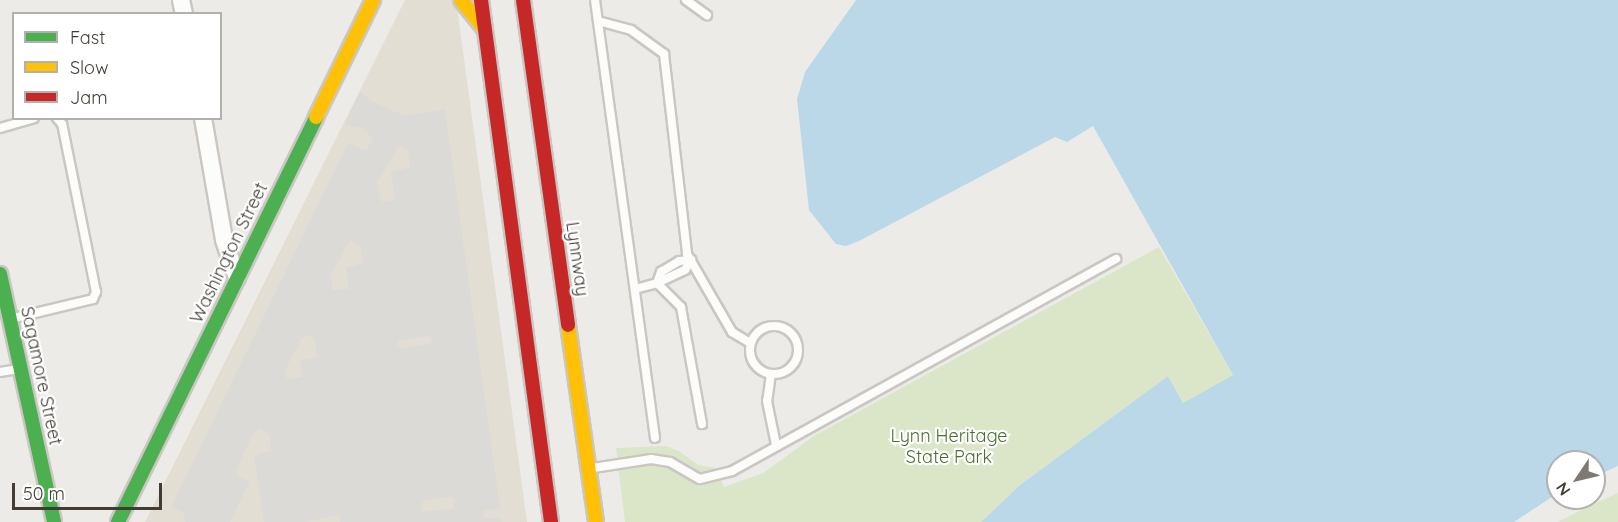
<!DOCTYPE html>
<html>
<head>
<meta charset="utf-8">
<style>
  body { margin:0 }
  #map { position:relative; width:1618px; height:522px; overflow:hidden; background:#edebe7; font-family:Quicksand,sans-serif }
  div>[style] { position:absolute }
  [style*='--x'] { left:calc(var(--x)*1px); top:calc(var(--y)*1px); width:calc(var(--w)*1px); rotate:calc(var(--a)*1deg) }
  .education>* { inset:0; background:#e3ded3 }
  .green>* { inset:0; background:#dbe6c9 }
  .parking>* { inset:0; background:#dcdad7 }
  .water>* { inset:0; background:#bbd8e8 }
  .roads { filter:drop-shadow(2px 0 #cac7c3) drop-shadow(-2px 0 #cac7c3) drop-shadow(0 2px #cac7c3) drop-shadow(0 -2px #cac7c3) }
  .lane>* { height:8px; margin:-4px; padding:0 4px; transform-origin:4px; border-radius:4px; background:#fcfcfb }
  .lane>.ring { margin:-4px; padding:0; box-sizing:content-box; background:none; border:8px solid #fcfcfb; border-radius:50% }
  .street>* { height:16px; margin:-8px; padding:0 8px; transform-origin:8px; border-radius:8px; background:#fcfcfb }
  .fast>* { height:14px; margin:-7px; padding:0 7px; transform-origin:7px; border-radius:7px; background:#4caf50 }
  .slow>* { height:14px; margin:-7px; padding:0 7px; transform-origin:7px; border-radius:7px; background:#ffc107 }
  .jam>* { height:14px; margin:-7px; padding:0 7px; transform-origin:7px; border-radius:7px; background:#c62828 }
  span { translate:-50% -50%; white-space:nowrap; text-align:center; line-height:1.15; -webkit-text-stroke:4.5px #fff; paint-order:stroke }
  .street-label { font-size:18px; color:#423c35 }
  .park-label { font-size:18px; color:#496e2e }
  .legend { position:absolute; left:12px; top:12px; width:210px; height:108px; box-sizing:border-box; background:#fff; border:2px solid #b3b1ae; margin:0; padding:8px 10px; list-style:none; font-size:18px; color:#423c35 }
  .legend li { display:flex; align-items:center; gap:12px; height:30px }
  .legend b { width:30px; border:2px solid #b3b1ae }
  .north { position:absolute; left:1546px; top:450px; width:60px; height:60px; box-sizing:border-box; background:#fff; border:2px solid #b3b1ae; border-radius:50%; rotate:235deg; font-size:16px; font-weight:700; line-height:24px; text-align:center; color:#423c35 }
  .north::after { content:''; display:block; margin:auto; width:21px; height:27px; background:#7e7973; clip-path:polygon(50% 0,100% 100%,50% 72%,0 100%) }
  .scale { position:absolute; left:12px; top:483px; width:150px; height:27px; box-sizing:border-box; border:3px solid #423c35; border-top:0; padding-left:8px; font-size:18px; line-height:21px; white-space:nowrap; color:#423c35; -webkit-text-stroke:4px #fff; paint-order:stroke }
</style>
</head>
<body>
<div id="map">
  <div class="education">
    <div style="clip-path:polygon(405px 0,456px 0,527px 522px,145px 522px)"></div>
  </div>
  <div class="green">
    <div style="clip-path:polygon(1159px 247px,1233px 375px,1183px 403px,1168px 376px,1020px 485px,981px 522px,625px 522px,616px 448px,666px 446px,679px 451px,698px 465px,716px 468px,724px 487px,763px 473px,814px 436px)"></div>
    <div style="clip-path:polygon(1618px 493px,1618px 522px,1558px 522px,1591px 505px)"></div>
  </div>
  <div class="parking">
    <div style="clip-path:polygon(evenodd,360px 91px,371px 101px,405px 116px,445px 109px,500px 508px,484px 511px,483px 518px,501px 518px,502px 522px,340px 522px,339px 515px,305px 522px,264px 522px,254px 456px,271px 451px,269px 434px,260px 429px,253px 434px,236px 470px,238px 476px,250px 481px,230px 522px,185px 522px,184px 513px,171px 507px,348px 143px,366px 150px,373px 139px,363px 128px,345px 125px,360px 91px,398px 146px,408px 150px,410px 167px,391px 172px,395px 200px,382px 202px,377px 183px,398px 146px,360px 91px,350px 241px,360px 245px,363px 263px,346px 268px,349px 289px,333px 290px,330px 276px,350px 241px,360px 91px,310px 335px,315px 341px,317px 357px,300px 361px,302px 377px,287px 379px,285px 370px,301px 339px,310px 335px,360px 91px,429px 336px,433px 339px,430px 344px,401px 348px,397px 345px,399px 341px,429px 336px,360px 91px,450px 497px,455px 500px,453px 509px,420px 511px,423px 501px,450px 497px)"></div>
  </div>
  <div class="water">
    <div style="clip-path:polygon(856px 0,1618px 0,1618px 466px,1594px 477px,1594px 462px,1558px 462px,1558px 493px,1514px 522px,981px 522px,1020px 485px,1168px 376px,1183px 403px,1233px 375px,1093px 126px,1067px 142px,1055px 137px,859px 241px,846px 246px,836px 244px,809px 210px,797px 99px,805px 72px)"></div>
  </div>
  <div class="roads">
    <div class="lane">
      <div style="--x:595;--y:0;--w:442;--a:82.2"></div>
      <div style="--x:686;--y:0;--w:26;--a:36"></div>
      <div style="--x:598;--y:21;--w:34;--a:15"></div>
      <div style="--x:631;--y:30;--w:41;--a:36"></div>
      <div style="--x:664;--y:54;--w:201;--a:83.4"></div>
      <div style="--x:687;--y:254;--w:90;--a:60"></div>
      <div style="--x:732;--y:332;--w:21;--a:31"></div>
      <div style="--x:0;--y:128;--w:35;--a:-16"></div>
      <div style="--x:657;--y:283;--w:12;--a:-70"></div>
      <div style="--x:661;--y:272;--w:21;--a:-31"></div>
      <div style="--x:679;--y:261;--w:12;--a:-5"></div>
      <div style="--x:657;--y:283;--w:31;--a:-25"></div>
      <div style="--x:685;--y:270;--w:12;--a:-59"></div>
      <div style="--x:635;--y:289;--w:23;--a:-15"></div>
      <div style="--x:657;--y:283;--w:34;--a:45"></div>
      <div style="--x:681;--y:307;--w:119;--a:79.8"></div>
      <div style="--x:10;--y:319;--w:85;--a:-13.5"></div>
      <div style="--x:93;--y:299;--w:8;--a:-67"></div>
      <div style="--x:96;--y:292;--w:171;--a:-101.4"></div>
      <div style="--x:62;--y:124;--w:8;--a:-130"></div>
      <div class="ring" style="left:750px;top:326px;width:40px;height:40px"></div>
      <div style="--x:0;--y:372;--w:20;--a:-9"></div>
      <div style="--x:771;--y:374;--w:27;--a:98"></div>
      <div style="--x:767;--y:401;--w:45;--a:78.4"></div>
      <div style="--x:593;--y:468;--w:59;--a:-8.8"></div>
      <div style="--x:651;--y:459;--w:19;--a:9"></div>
      <div style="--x:670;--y:462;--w:34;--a:30"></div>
      <div style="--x:700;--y:479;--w:33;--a:-14"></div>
      <div style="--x:732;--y:471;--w:439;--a:-28.9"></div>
    </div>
    <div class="street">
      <div style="--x:181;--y:0;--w:14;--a:78"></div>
      <div style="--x:203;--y:118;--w:124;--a:80.2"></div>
      <div style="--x:224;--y:240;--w:40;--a:71.1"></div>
    </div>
    <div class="fast">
      <div style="--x:0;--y:274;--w:254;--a:77.7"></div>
      <div style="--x:118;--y:522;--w:451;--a:-63.9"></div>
    </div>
    <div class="slow">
      <div style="--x:461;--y:0;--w:36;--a:51"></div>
      <div style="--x:316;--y:117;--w:130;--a:-64"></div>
      <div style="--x:568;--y:325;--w:199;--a:81.9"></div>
    </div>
    <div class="jam">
      <div style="--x:481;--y:0;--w:527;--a:82.36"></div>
      <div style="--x:523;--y:0;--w:328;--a:82.1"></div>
    </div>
  </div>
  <div class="street-label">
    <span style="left:229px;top:253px;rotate:-64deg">Washington Street</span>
    <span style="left:577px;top:259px;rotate:82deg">Lynnway</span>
    <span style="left:41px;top:376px;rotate:78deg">Sagamore Street</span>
  </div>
  <div class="park-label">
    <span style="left:949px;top:447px">Lynn Heritage<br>State Park</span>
  </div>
  <ul class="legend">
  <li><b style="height:8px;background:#4caf50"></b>Fast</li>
  <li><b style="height:8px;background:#ffc107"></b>Slow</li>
  <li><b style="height:8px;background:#c62828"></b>Jam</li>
  </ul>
  <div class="north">N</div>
  <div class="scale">50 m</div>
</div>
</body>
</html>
